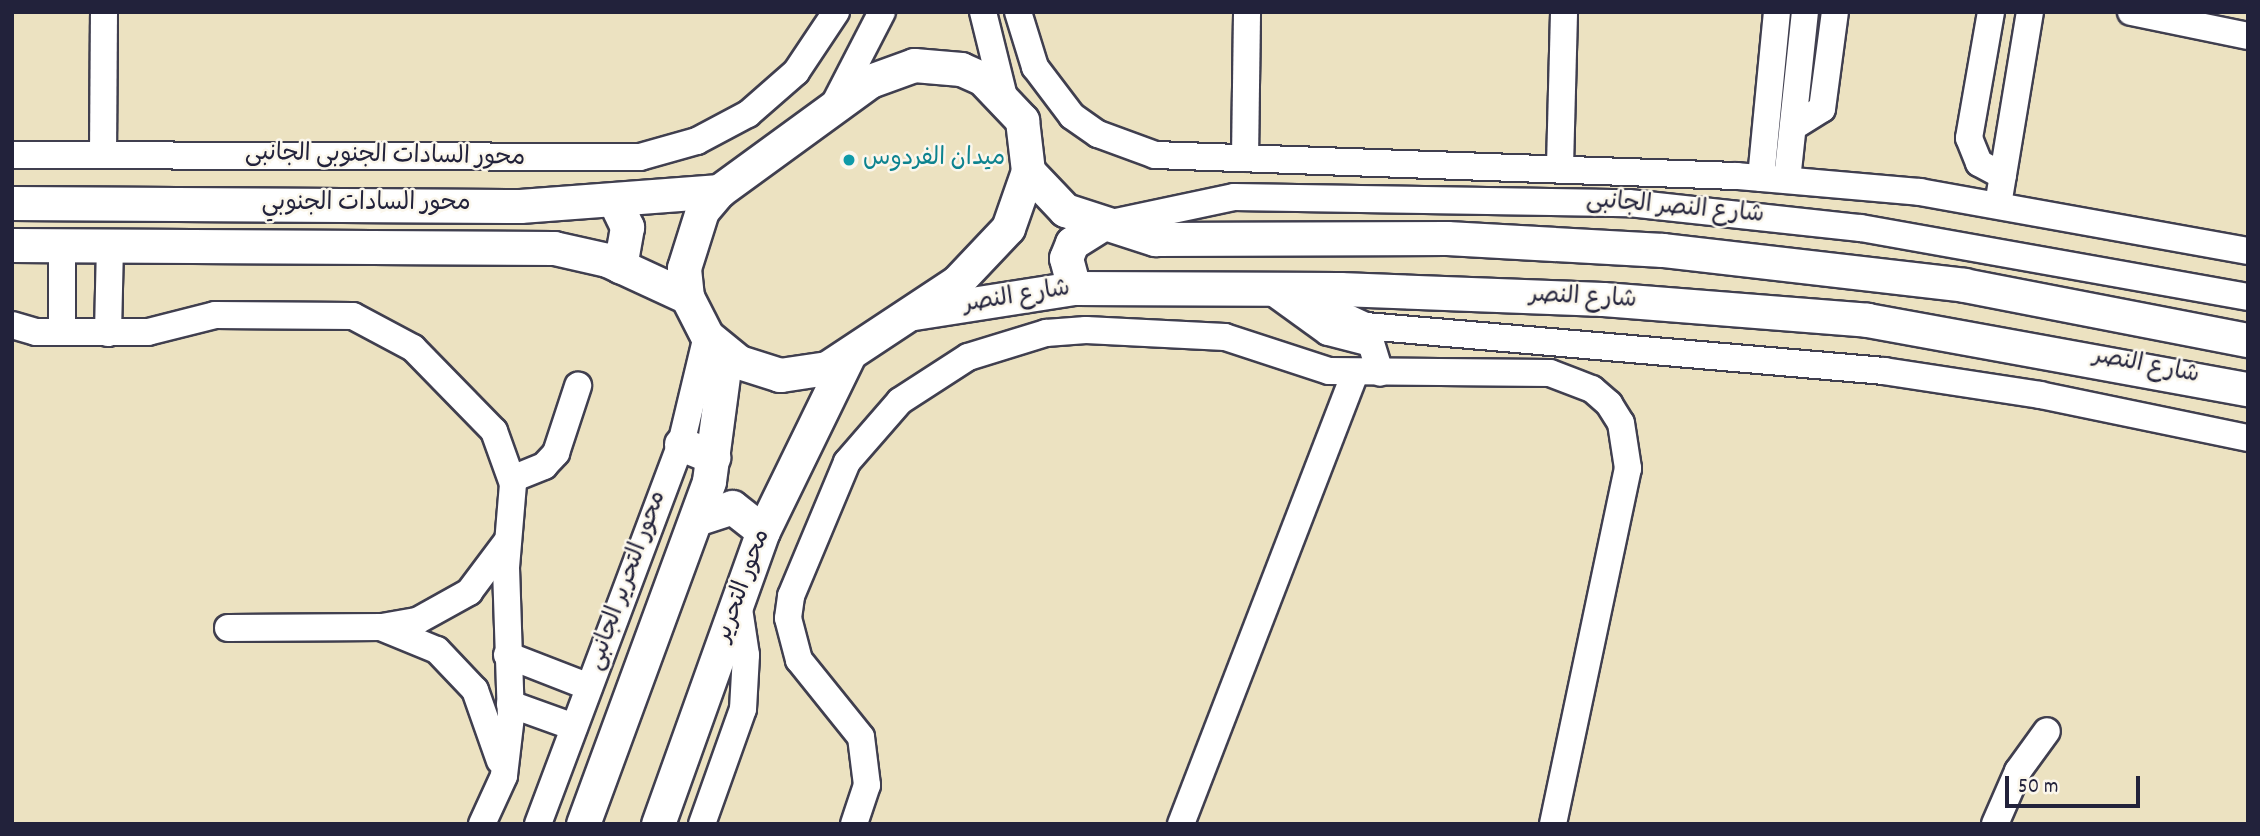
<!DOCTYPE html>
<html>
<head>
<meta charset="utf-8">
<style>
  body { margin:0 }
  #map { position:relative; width:2260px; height:836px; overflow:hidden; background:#ece2c1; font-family:Dekko,"Playpen Sans Arabic",sans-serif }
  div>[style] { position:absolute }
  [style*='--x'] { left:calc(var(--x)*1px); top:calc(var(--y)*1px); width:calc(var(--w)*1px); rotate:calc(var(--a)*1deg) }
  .roads { filter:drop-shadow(2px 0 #403f4f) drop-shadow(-2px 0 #403f4f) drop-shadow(0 2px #403f4f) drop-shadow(0 -2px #403f4f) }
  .minor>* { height:26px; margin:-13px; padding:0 13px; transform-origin:13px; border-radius:13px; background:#fff }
  .major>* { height:33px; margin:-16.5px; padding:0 16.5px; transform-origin:16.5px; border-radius:16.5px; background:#fff }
  .dots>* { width:19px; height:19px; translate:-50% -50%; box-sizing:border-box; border:4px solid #fbf7ec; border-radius:50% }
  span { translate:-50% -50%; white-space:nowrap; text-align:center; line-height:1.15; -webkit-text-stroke:5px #fbf7ec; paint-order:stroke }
  .street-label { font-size:24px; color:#22223b }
  .culture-label { font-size:24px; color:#0d838f }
  .left { translate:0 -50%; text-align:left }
  .frame { position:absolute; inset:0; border:14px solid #22223b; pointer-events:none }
  .scale { position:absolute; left:2005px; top:776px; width:135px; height:32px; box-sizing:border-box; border:4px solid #22223b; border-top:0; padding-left:9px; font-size:21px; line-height:24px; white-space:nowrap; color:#22223b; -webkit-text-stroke:5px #fbf7ec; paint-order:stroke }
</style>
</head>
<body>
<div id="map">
  <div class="roads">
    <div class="minor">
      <div style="--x:983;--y:12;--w:83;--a:76.1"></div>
      <div style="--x:1018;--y:12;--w:58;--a:72.8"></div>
      <div style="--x:1035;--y:67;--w:61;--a:52.9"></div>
      <div style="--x:1072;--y:116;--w:32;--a:35"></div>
      <div style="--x:1098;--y:134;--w:61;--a:20.2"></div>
      <div style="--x:1155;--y:155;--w:582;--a:2.07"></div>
      <div style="--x:1737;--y:176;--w:184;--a:5"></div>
      <div style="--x:1920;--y:192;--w:333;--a:10.2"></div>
      <div style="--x:1991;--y:12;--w:128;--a:99.9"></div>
      <div style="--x:1969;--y:138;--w:27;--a:68"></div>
      <div style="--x:1979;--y:163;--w:27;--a:28"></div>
      <div style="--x:2131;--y:12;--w:119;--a:11.6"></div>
      <div style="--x:836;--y:101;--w:100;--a:-62.7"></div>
      <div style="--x:1793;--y:127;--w:34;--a:-32"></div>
      <div style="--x:1822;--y:109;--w:98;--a:-82.4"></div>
      <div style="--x:12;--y:155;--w:628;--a:0.18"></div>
      <div style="--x:640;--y:157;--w:59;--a:-15.7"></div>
      <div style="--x:697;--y:141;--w:58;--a:-27.9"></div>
      <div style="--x:748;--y:114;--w:64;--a:-41.2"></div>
      <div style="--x:796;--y:72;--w:72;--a:-56.3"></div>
      <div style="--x:103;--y:155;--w:143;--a:-89.6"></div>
      <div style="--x:1245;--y:158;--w:146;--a:-89.2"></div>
      <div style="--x:1560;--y:166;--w:154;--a:-88.5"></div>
      <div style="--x:1761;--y:178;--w:167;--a:-84.5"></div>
      <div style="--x:1787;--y:180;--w:169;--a:-83.9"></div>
      <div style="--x:1998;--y:205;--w:196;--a:-80.6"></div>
      <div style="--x:1102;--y:225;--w:135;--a:-12"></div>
      <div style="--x:1234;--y:197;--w:395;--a:0.9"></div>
      <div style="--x:1629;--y:203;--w:233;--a:6.2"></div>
      <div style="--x:1861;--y:228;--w:393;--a:10.1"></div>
      <div style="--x:1267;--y:288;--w:75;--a:35.8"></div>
      <div style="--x:1328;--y:332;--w:44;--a:14.3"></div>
      <div style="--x:1371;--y:343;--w:31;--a:73"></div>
      <div style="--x:1315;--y:288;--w:27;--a:54"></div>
      <div style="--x:1331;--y:310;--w:38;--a:25"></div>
      <div style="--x:1366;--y:326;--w:520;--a:4.96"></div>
      <div style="--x:1884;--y:371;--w:158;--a:8.7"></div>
      <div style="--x:2040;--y:395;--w:212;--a:11.7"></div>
      <div style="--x:12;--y:325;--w:25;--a:16"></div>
      <div style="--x:36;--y:332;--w:112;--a:0"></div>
      <div style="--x:148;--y:332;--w:69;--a:-14.2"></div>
      <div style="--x:215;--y:315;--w:138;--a:0.4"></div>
      <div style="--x:353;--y:316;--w:68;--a:28.1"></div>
      <div style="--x:413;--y:348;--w:116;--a:45.7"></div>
      <div style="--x:494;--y:431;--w:56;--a:70.3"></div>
      <div style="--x:513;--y:484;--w:84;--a:94.8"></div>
      <div style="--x:506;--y:568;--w:148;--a:88.1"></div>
      <div style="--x:511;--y:716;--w:60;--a:96.7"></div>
      <div style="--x:504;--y:776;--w:53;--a:114.6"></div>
      <div style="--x:62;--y:332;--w:86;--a:-90"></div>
      <div style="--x:108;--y:333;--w:87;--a:-88.7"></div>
      <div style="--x:512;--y:479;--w:35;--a:-22"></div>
      <div style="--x:544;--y:466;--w:18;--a:-47"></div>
      <div style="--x:556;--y:453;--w:71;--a:-71.8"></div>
      <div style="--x:228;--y:628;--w:154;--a:-0.4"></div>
      <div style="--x:382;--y:627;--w:36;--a:-10"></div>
      <div style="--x:417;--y:621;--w:60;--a:-29.1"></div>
      <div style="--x:469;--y:592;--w:65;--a:-53.1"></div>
      <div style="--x:383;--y:628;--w:58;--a:22.2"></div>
      <div style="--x:437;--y:650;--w:55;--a:46.5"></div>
      <div style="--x:475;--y:690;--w:75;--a:70.6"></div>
      <div style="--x:507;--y:655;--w:88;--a:21.3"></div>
      <div style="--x:510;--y:704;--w:68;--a:19.8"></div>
      <div style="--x:538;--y:824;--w:406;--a:-69.4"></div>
      <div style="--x:681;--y:444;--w:111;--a:-76.5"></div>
      <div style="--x:702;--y:824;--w:122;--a:-70.4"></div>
      <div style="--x:743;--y:709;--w:54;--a:-86.8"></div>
      <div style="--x:746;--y:655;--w:54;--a:-98.6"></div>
      <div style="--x:854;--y:824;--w:41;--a:-71.6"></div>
      <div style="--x:867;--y:785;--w:48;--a:-97.1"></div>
      <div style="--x:861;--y:737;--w:99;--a:-128.8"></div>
      <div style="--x:799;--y:660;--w:43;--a:-104.7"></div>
      <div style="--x:788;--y:618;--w:22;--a:-82"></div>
      <div style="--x:791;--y:596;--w:145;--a:-67.3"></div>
      <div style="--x:847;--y:462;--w:81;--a:-49"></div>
      <div style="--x:900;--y:401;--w:81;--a:-32.9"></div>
      <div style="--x:968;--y:357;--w:82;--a:-17.1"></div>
      <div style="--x:1046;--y:333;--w:40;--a:-4.3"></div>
      <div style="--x:1086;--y:330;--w:139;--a:2.9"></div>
      <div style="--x:1225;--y:337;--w:109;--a:18.1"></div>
      <div style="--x:1329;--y:371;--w:221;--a:0.5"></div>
      <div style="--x:1550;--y:373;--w:45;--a:20.9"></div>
      <div style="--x:1592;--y:389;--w:23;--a:41"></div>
      <div style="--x:1609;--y:404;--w:22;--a:58"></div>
      <div style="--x:1621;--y:423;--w:46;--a:81.2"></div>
      <div style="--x:1628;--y:468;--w:364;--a:101.9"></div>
      <div style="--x:1181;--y:824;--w:483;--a:-68.9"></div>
      <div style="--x:1995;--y:824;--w:58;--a:-66.5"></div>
      <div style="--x:2018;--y:771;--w:49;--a:-54.1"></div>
    </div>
    <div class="major">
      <div style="--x:914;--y:65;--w:47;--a:4.9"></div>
      <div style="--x:961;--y:69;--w:24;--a:24"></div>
      <div style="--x:983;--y:79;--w:57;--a:46.4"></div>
      <div style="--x:1022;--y:120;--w:51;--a:83.3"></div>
      <div style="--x:1028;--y:171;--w:60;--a:109.3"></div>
      <div style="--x:1008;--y:228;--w:74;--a:133.4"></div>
      <div style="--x:957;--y:282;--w:156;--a:146.5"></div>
      <div style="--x:827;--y:368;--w:48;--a:171.5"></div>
      <div style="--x:780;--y:375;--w:43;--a:-162.4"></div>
      <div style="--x:739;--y:362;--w:41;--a:-140.9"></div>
      <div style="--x:707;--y:336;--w:44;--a:-117.1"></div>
      <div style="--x:687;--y:297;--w:29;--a:-96"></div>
      <div style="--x:684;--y:268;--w:60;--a:-72.5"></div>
      <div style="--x:702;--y:211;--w:26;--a:-50"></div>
      <div style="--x:719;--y:191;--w:187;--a:-36.1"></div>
      <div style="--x:870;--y:81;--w:47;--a:-20"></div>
      <div style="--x:1028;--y:171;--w:54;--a:46.5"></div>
      <div style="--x:1065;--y:210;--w:95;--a:17.9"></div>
      <div style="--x:1155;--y:239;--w:292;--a:-0.2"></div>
      <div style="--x:1447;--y:238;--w:216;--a:3.2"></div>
      <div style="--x:1663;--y:250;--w:303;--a:6.6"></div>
      <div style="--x:1964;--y:285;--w:289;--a:11"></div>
      <div style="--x:614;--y:200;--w:30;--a:64"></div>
      <div style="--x:627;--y:227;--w:40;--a:100"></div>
      <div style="--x:12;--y:203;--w:508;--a:0.34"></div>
      <div style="--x:520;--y:206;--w:200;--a:-4.3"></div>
      <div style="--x:12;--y:245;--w:542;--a:0.32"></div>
      <div style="--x:554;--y:248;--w:54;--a:12.8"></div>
      <div style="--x:607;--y:260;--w:88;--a:24.8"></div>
      <div style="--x:1074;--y:288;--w:31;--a:-105"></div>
      <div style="--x:1066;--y:258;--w:16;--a:-68"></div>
      <div style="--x:1072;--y:243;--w:32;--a:-32"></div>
      <div style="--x:914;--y:313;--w:162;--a:-8.9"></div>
      <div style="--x:1074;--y:288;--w:266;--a:0.2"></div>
      <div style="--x:1340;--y:289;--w:263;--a:2.2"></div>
      <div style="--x:1603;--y:299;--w:265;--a:4.5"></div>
      <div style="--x:1867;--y:320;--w:387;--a:10.3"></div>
      <div style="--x:681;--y:444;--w:35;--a:22"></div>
      <div style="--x:696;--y:519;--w:38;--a:-18"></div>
      <div style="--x:732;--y:507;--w:39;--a:38"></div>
      <div style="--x:583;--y:824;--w:365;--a:-69.8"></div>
      <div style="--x:709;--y:481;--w:129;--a:-82.4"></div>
      <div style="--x:658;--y:824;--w:311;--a:-70.3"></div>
      <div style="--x:763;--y:531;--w:194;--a:-64"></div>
    </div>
  </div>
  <div class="dots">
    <div style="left:849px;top:160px;background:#0f9aa8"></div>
  </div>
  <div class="street-label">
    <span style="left:385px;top:157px;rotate:1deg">محور السادات الجنوبى الجانبى</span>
    <span style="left:366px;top:205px">محور السادات الجنوبي</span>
    <span style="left:1675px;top:209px;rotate:5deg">شارع النصر الجانبى</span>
    <span style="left:1017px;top:298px;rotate:-9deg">شارع النصر</span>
    <span style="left:1583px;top:299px;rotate:3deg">شارع النصر</span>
    <span style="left:2146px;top:367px;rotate:11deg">شارع النصر</span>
    <span style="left:628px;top:581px;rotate:-70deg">محور التحرير الجانبى</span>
    <span style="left:744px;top:586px;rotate:-70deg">محور التحرير</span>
  </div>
  <div class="culture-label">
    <span class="left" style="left:863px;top:160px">ميدان الفردوس</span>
  </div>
  <div class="frame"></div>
  <div class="scale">50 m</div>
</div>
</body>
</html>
